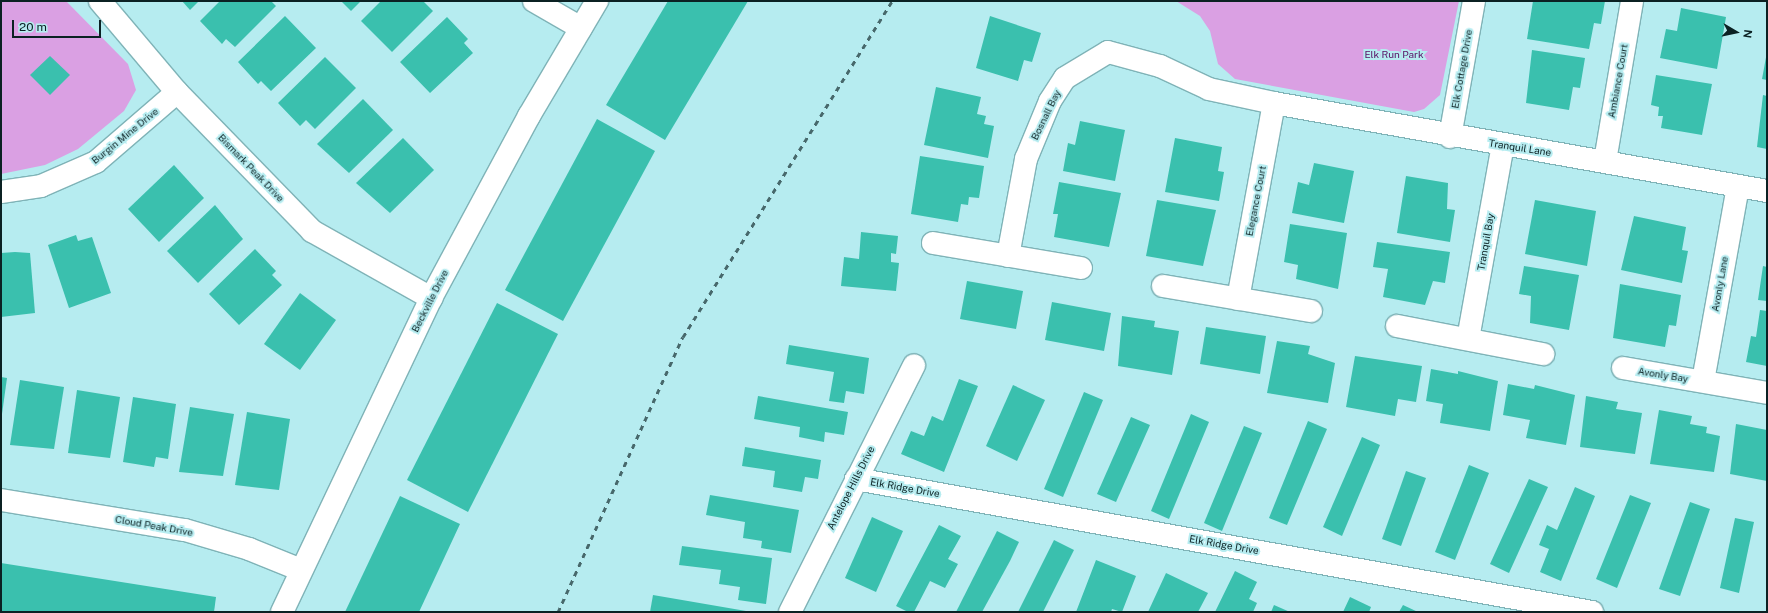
<!DOCTYPE html>
<html>
<head>
<meta charset="utf-8">
<style>
  body { margin:0 }
  #map { position:relative; width:1768px; height:613px; overflow:hidden; background:#b6ecf0; font-family:"Public Sans",sans-serif }
  div>[style] { position:absolute }
  [style*='--x'] { left:calc(var(--x)*1px); top:calc(var(--y)*1px); width:calc(var(--w)*1px); rotate:calc(var(--a)*1deg) }
  .green>* { inset:0; background:#daa0e3 }
  .building>* { inset:0; background:#3ac0ae }
  .roads { filter:drop-shadow(1px 0 #7fb3b7) drop-shadow(-1px 0 #7fb3b7) drop-shadow(0 1px #7fb3b7) drop-shadow(0 -1px #7fb3b7) }
  .street>* { height:22px; margin:-11px; padding:0 11px; transform-origin:11px; border-radius:11px; background:#fff }
  .rail>* { height:3px; margin-top:-1.5px; transform-origin:0; background:repeating-linear-gradient(90deg,#47686b 0 5px,transparent 0 10px) }
  span { translate:-50% -50%; white-space:nowrap; text-align:center; line-height:1.15; -webkit-text-stroke:4px #b6ecf0; paint-order:stroke }
  .park-label { font-size:10px; color:#570c62 }
  .street-label { font-size:10px; color:#0b2123 }
  .frame { position:absolute; inset:0; border:2px solid #0b2123; pointer-events:none }
  .north { position:absolute; left:1716px; top:12px; width:40px; height:40px; -webkit-text-stroke:3px #b6ecf0; paint-order:stroke; rotate:99deg; font-size:11px; font-weight:700; line-height:16px; text-align:center; color:#0b2123 }
  .north::after { content:''; display:block; margin:auto; width:14px; height:18px; background:#0b2123; clip-path:polygon(50% 0,100% 100%,50% 72%,0 100%) }
  .scale { position:absolute; left:12px; top:20px; width:89px; height:18px; box-sizing:border-box; border:2px solid #0b2123; border-top:0; padding-left:5px; font-size:12px; line-height:14px; white-space:nowrap; color:#0b2123; -webkit-text-stroke:3px #b6ecf0; paint-order:stroke }
</style>
</head>
<body>
<div id="map">
  <div class="green">
    <div style="clip-path:polygon(1px 1px,66px 1px,128px 64px,136px 90px,124px 111px,78px 149px,45px 165px,1px 174px)"></div>
    <div style="clip-path:polygon(1176px 1px,1459px 1px,1440px 95px,1424px 109px,1414px 112px,1235px 79px,1218px 64px,1210px 31px,1200px 16px)"></div>
  </div>
  <div class="building">
    <div style="clip-path:polygon(182px 1px,199px 1px,190px 10px)"></div>
    <div style="clip-path:polygon(220px 1px,271px 1px,276px 6px,235px 47px,226px 39px,222px 44px,200px 21px)"></div>
    <div style="clip-path:polygon(341px 1px,361px 1px,351px 11px)"></div>
    <div style="clip-path:polygon(381px 1px,423px 1px,433px 11px,392px 52px,361px 21px)"></div>
    <div style="clip-path:polygon(668px 1px,748px 1px,665px 140px,606px 105px)"></div>
    <div style="clip-path:polygon(1533px 1px,1605px 1px,1601px 24px,1594px 23px,1589px 49px,1527px 39px)"></div>
    <div style="clip-path:polygon(1681px 8px,1726px 17px,1717px 69px,1660px 58px,1666px 29px,1677px 31px)"></div>
    <div style="clip-path:polygon(285px 16px,316px 48px,271px 91px,261px 81px,258px 84px,238px 62px)"></div>
    <div style="clip-path:polygon(990px 16px,1041px 33px,1032px 62px,1024px 60px,1018px 81px,976px 68px)"></div>
    <div style="clip-path:polygon(447px 17px,468px 39px,464px 43px,473px 53px,430px 93px,400px 62px)"></div>
    <div style="clip-path:polygon(1532px 50px,1585px 58px,1580px 88px,1573px 87px,1569px 110px,1526px 103px)"></div>
    <div style="clip-path:polygon(1767px 52px,1767px 80px,1762px 79px)"></div>
    <div style="clip-path:polygon(50px 56px,70px 75px,50px 95px,30px 75px)"></div>
    <div style="clip-path:polygon(325px 57px,356px 88px,315px 129px,306px 120px,300px 126px,278px 103px)"></div>
    <div style="clip-path:polygon(1656px 75px,1712px 84px,1702px 135px,1661px 128px,1663px 116px,1658px 116px,1659px 107px,1651px 105px)"></div>
    <div style="clip-path:polygon(936px 87px,981px 97px,977px 114px,986px 116px,984px 124px,994px 126px,988px 158px,924px 145px)"></div>
    <div style="clip-path:polygon(1763px 95px,1767px 96px,1767px 149px,1757px 147px)"></div>
    <div style="clip-path:polygon(363px 99px,393px 130px,349px 173px,317px 144px)"></div>
    <div style="clip-path:polygon(597px 119px,655px 151px,563px 321px,505px 290px)"></div>
    <div style="clip-path:polygon(1080px 121px,1125px 130px,1115px 181px,1063px 171px,1068px 143px,1075px 145px)"></div>
    <div style="clip-path:polygon(403px 138px,434px 170px,390px 213px,356px 183px)"></div>
    <div style="clip-path:polygon(1175px 138px,1222px 147px,1218px 171px,1224px 172px,1219px 201px,1165px 192px)"></div>
    <div style="clip-path:polygon(920px 156px,984px 166px,979px 198px,969px 197px,968px 205px,961px 204px,958px 222px,911px 214px)"></div>
    <div style="clip-path:polygon(1314px 163px,1354px 171px,1344px 223px,1292px 213px,1298px 182px,1309px 185px)"></div>
    <div style="clip-path:polygon(174px 165px,204px 198px,159px 242px,128px 209px)"></div>
    <div style="clip-path:polygon(1406px 176px,1448px 183px,1447px 209px,1455px 210px,1450px 242px,1397px 233px)"></div>
    <div style="clip-path:polygon(1059px 182px,1121px 193px,1109px 247px,1054px 237px,1058px 214px,1053px 214px)"></div>
    <div style="clip-path:polygon(1157px 200px,1216px 210px,1203px 266px,1146px 256px)"></div>
    <div style="clip-path:polygon(1535px 200px,1596px 211px,1587px 266px,1525px 254px)"></div>
    <div style="clip-path:polygon(215px 205px,243px 239px,198px 283px,167px 251px)"></div>
    <div style="clip-path:polygon(1634px 216px,1686px 227px,1682px 250px,1688px 251px,1682px 283px,1621px 270px)"></div>
    <div style="clip-path:polygon(1290px 224px,1347px 233px,1338px 289px,1296px 279px,1298px 265px,1284px 262px)"></div>
    <div style="clip-path:polygon(861px 232px,898px 236px,896px 254px,891px 253px,891px 262px,899px 263px,896px 291px,841px 286px,844px 257px,859px 259px)"></div>
    <div style="clip-path:polygon(76px 235px,78px 241px,92px 237px,111px 293px,69px 308px,48px 245px)"></div>
    <div style="clip-path:polygon(1377px 242px,1450px 252px,1445px 283px,1433px 281px,1425px 305px,1383px 297px,1388px 269px,1373px 267px)"></div>
    <div style="clip-path:polygon(255px 249px,276px 271px,272px 275px,282px 285px,239px 325px,209px 294px)"></div>
    <div style="clip-path:polygon(15px 252px,30px 253px,35px 313px,1px 317px,1px 253px)"></div>
    <div style="clip-path:polygon(1524px 266px,1579px 275px,1569px 330px,1530px 323px,1531px 296px,1519px 294px)"></div>
    <div style="clip-path:polygon(1763px 266px,1767px 267px,1767px 301px,1758px 300px)"></div>
    <div style="clip-path:polygon(967px 281px,1023px 291px,1016px 329px,960px 319px)"></div>
    <div style="clip-path:polygon(1620px 284px,1681px 295px,1676px 326px,1669px 325px,1665px 347px,1613px 338px)"></div>
    <div style="clip-path:polygon(300px 293px,336px 320px,300px 370px,264px 344px)"></div>
    <div style="clip-path:polygon(1052px 302px,1111px 313px,1104px 351px,1045px 340px)"></div>
    <div style="clip-path:polygon(497px 303px,558px 334px,468px 512px,407px 480px)"></div>
    <div style="clip-path:polygon(1760px 310px,1767px 311px,1767px 366px,1746px 362px,1751px 336px,1756px 337px)"></div>
    <div style="clip-path:polygon(1122px 316px,1155px 321px,1154px 327px,1179px 331px,1172px 375px,1118px 366px)"></div>
    <div style="clip-path:polygon(1206px 327px,1266px 336px,1260px 374px,1200px 364px)"></div>
    <div style="clip-path:polygon(1277px 341px,1310px 346px,1308px 354px,1335px 363px,1328px 403px,1267px 393px)"></div>
    <div style="clip-path:polygon(789px 345px,869px 358px,864px 394px,846px 391px,844px 403px,829px 401px,834px 372px,786px 364px)"></div>
    <div style="clip-path:polygon(1355px 356px,1422px 366px,1416px 402px,1398px 399px,1395px 416px,1346px 407px)"></div>
    <div style="clip-path:polygon(1431px 369px,1458px 374px,1458px 371px,1498px 381px,1490px 431px,1440px 423px,1443px 404px,1426px 401px)"></div>
    <div style="clip-path:polygon(1px 377px,7px 378px,2px 414px,1px 414px)"></div>
    <div style="clip-path:polygon(959px 379px,978px 386px,944px 472px,901px 454px,911px 431px,924px 436px,932px 416px,943px 421px)"></div>
    <div style="clip-path:polygon(20px 380px,64px 387px,54px 449px,10px 445px)"></div>
    <div style="clip-path:polygon(1508px 384px,1534px 389px,1535px 385px,1575px 395px,1566px 445px,1526px 438px,1530px 420px,1503px 415px)"></div>
    <div style="clip-path:polygon(1013px 385px,1045px 400px,1017px 461px,986px 446px)"></div>
    <div style="clip-path:polygon(77px 390px,120px 397px,110px 458px,68px 453px)"></div>
    <div style="clip-path:polygon(1084px 392px,1103px 400px,1063px 497px,1044px 489px)"></div>
    <div style="clip-path:polygon(758px 396px,848px 412px,844px 435px,825px 432px,824px 442px,799px 437px,800px 427px,754px 419px)"></div>
    <div style="clip-path:polygon(1586px 396px,1618px 402px,1616px 409px,1642px 413px,1635px 454px,1580px 447px)"></div>
    <div style="clip-path:polygon(133px 397px,176px 404px,168px 459px,156px 457px,154px 467px,123px 462px)"></div>
    <div style="clip-path:polygon(190px 407px,234px 414px,223px 476px,179px 472px)"></div>
    <div style="clip-path:polygon(1659px 410px,1692px 416px,1690px 424px,1707px 427px,1706px 433px,1720px 436px,1714px 472px,1650px 464px)"></div>
    <div style="clip-path:polygon(247px 412px,290px 419px,279px 490px,235px 485px)"></div>
    <div style="clip-path:polygon(1191px 414px,1209px 422px,1169px 519px,1151px 511px)"></div>
    <div style="clip-path:polygon(1131px 417px,1150px 425px,1116px 502px,1097px 494px)"></div>
    <div style="clip-path:polygon(1308px 421px,1327px 429px,1287px 525px,1269px 518px)"></div>
    <div style="clip-path:polygon(1736px 424px,1767px 430px,1767px 481px,1730px 474px)"></div>
    <div style="clip-path:polygon(1244px 426px,1262px 433px,1222px 531px,1204px 523px)"></div>
    <div style="clip-path:polygon(1362px 437px,1380px 445px,1342px 536px,1323px 527px)"></div>
    <div style="clip-path:polygon(745px 447px,821px 460px,818px 479px,805px 477px,802px 492px,773px 487px,775px 471px,742px 466px)"></div>
    <div style="clip-path:polygon(1469px 465px,1489px 473px,1455px 560px,1435px 552px)"></div>
    <div style="clip-path:polygon(1406px 471px,1426px 478px,1401px 546px,1382px 539px)"></div>
    <div style="clip-path:polygon(1529px 479px,1548px 487px,1509px 573px,1490px 564px)"></div>
    <div style="clip-path:polygon(1575px 487px,1595px 496px,1561px 581px,1540px 572px,1549px 549px,1539px 545px,1547px 525px,1557px 530px)"></div>
    <div style="clip-path:polygon(710px 495px,799px 510px,791px 553px,761px 548px,762px 541px,743px 538px,745px 522px,706px 515px)"></div>
    <div style="clip-path:polygon(1630px 495px,1651px 503px,1617px 588px,1596px 579px)"></div>
    <div style="clip-path:polygon(400px 496px,460px 524px,419px 612px,345px 612px)"></div>
    <div style="clip-path:polygon(1690px 502px,1710px 509px,1680px 596px,1659px 589px)"></div>
    <div style="clip-path:polygon(872px 517px,903px 531px,876px 592px,845px 578px)"></div>
    <div style="clip-path:polygon(1735px 518px,1754px 522px,1739px 593px,1720px 588px)"></div>
    <div style="clip-path:polygon(939px 525px,961px 536px,948px 559px,958px 564px,945px 588px,930px 581px,914px 612px,908px 612px,896px 606px)"></div>
    <div style="clip-path:polygon(997px 531px,1019px 542px,1010px 561px,982px 612px,956px 612px)"></div>
    <div style="clip-path:polygon(1054px 540px,1074px 550px,1043px 612px,1018px 612px)"></div>
    <div style="clip-path:polygon(682px 546px,772px 558px,766px 604px,738px 600px,740px 587px,719px 584px,721px 570px,679px 565px)"></div>
    <div style="clip-path:polygon(1096px 560px,1136px 576px,1122px 612px,1112px 609px,1111px 612px,1076px 612px)"></div>
    <div style="clip-path:polygon(1px 563px,216px 597px,214px 612px,1px 612px)"></div>
    <div style="clip-path:polygon(1235px 571px,1257px 582px,1249px 599px,1257px 603px,1253px 612px,1215px 612px)"></div>
    <div style="clip-path:polygon(1166px 573px,1208px 593px,1198px 612px,1148px 612px)"></div>
    <div style="clip-path:polygon(653px 595px,746px 611px,746px 612px,650px 612px)"></div>
    <div style="clip-path:polygon(1350px 597px,1371px 607px,1369px 612px,1343px 612px)"></div>
    <div style="clip-path:polygon(1274px 605px,1290px 612px,1271px 612px)"></div>
    <div style="clip-path:polygon(1403px 605px,1418px 612px,1399px 612px)"></div>
  </div>
  <div class="roads">
    <div class="street">
      <div style="--x:100;--y:1;--w:119;--a:49.8"></div>
      <div style="--x:177;--y:92;--w:194;--a:45.8"></div>
      <div style="--x:312;--y:231;--w:137;--a:29.4"></div>
      <div style="--x:534;--y:1;--w:54;--a:29.9"></div>
      <div style="--x:1450;--y:137;--w:138;--a:-80"></div>
      <div style="--x:1605;--y:161;--w:162;--a:-80.4"></div>
      <div style="--x:1;--y:192;--w:40;--a:-8.5"></div>
      <div style="--x:41;--y:186;--w:60;--a:-23.6"></div>
      <div style="--x:96;--y:162;--w:107;--a:-40.8"></div>
      <div style="--x:933;--y:243;--w:150;--a:9.6"></div>
      <div style="--x:1008;--y:256;--w:99;--a:-79.5"></div>
      <div style="--x:1026;--y:159;--w:63;--a:-67.5"></div>
      <div style="--x:1050;--y:101;--w:27;--a:-57"></div>
      <div style="--x:1065;--y:78;--w:50;--a:-31.2"></div>
      <div style="--x:1108;--y:52;--w:54;--a:15.1"></div>
      <div style="--x:1160;--y:66;--w:54;--a:25.1"></div>
      <div style="--x:1209;--y:89;--w:66;--a:12.2"></div>
      <div style="--x:1274;--y:103;--w:501;--a:10.12"></div>
      <div style="--x:1163;--y:286;--w:150;--a:9.6"></div>
      <div style="--x:1238;--y:299;--w:199;--a:-79.6"></div>
      <div style="--x:1397;--y:326;--w:149;--a:10.9"></div>
      <div style="--x:1468;--y:339;--w:197;--a:-79.8"></div>
      <div style="--x:1623;--y:368;--w:146;--a:9.8"></div>
      <div style="--x:1703;--y:381;--w:198;--a:-79.8"></div>
      <div style="--x:856;--y:479;--w:748;--a:10.24"></div>
      <div style="--x:1;--y:500;--w:186;--a:9.3"></div>
      <div style="--x:185;--y:530;--w:67;--a:16.5"></div>
      <div style="--x:249;--y:549;--w:56;--a:22"></div>
      <div style="--x:282;--y:612;--w:348;--a:-64.6"></div>
      <div style="--x:431;--y:298;--w:207;--a:-61.7"></div>
      <div style="--x:529;--y:116;--w:134;--a:-59.4"></div>
      <div style="--x:790;--y:612;--w:276;--a:-63.3"></div>
    </div>
  </div>
  <div class="rail">
    <div style="--x:558;--y:612;--w:302;--a:-65.6"></div>
    <div style="--x:683;--y:337;--w:396;--a:-58.1"></div>
  </div>
  <div class="park-label">
    <span style="left:1394px;top:55px">Elk Run Park</span>
  </div>
  <div class="street-label">
    <span style="left:1462px;top:69px;rotate:-80deg">Elk Cottage Drive</span>
    <span style="left:1618px;top:81px;rotate:-80deg">Ambiance Court</span>
    <span style="left:1046px;top:115px;rotate:-64deg">Bosnall Bay</span>
    <span style="left:125px;top:136px;rotate:-39deg">Burgin Mine Drive</span>
    <span style="left:1520px;top:148px;rotate:9deg">Tranquil Lane</span>
    <span style="left:251px;top:168px;rotate:46deg">Bismark Peak Drive</span>
    <span style="left:1256px;top:201px;rotate:-79deg">Elegance Court</span>
    <span style="left:1486px;top:242px;rotate:-80deg">Tranquil Bay</span>
    <span style="left:1720px;top:284px;rotate:-80deg">Avonly Lane</span>
    <span style="left:430px;top:301px;rotate:-63deg">Beckville Drive</span>
    <span style="left:1663px;top:375px;rotate:9deg">Avonly Bay</span>
    <span style="left:851px;top:488px;rotate:-63deg">Antelope Hills Drive</span>
    <span style="left:905px;top:488px;rotate:10deg">Elk Ridge Drive</span>
    <span style="left:154px;top:526px;rotate:10deg">Cloud Peak Drive</span>
    <span style="left:1224px;top:545px;rotate:10deg">Elk Ridge Drive</span>
  </div>
  <div class="frame"></div>
  <div class="north">N</div>
  <div class="scale">20 m</div>
</div>
</body>
</html>
